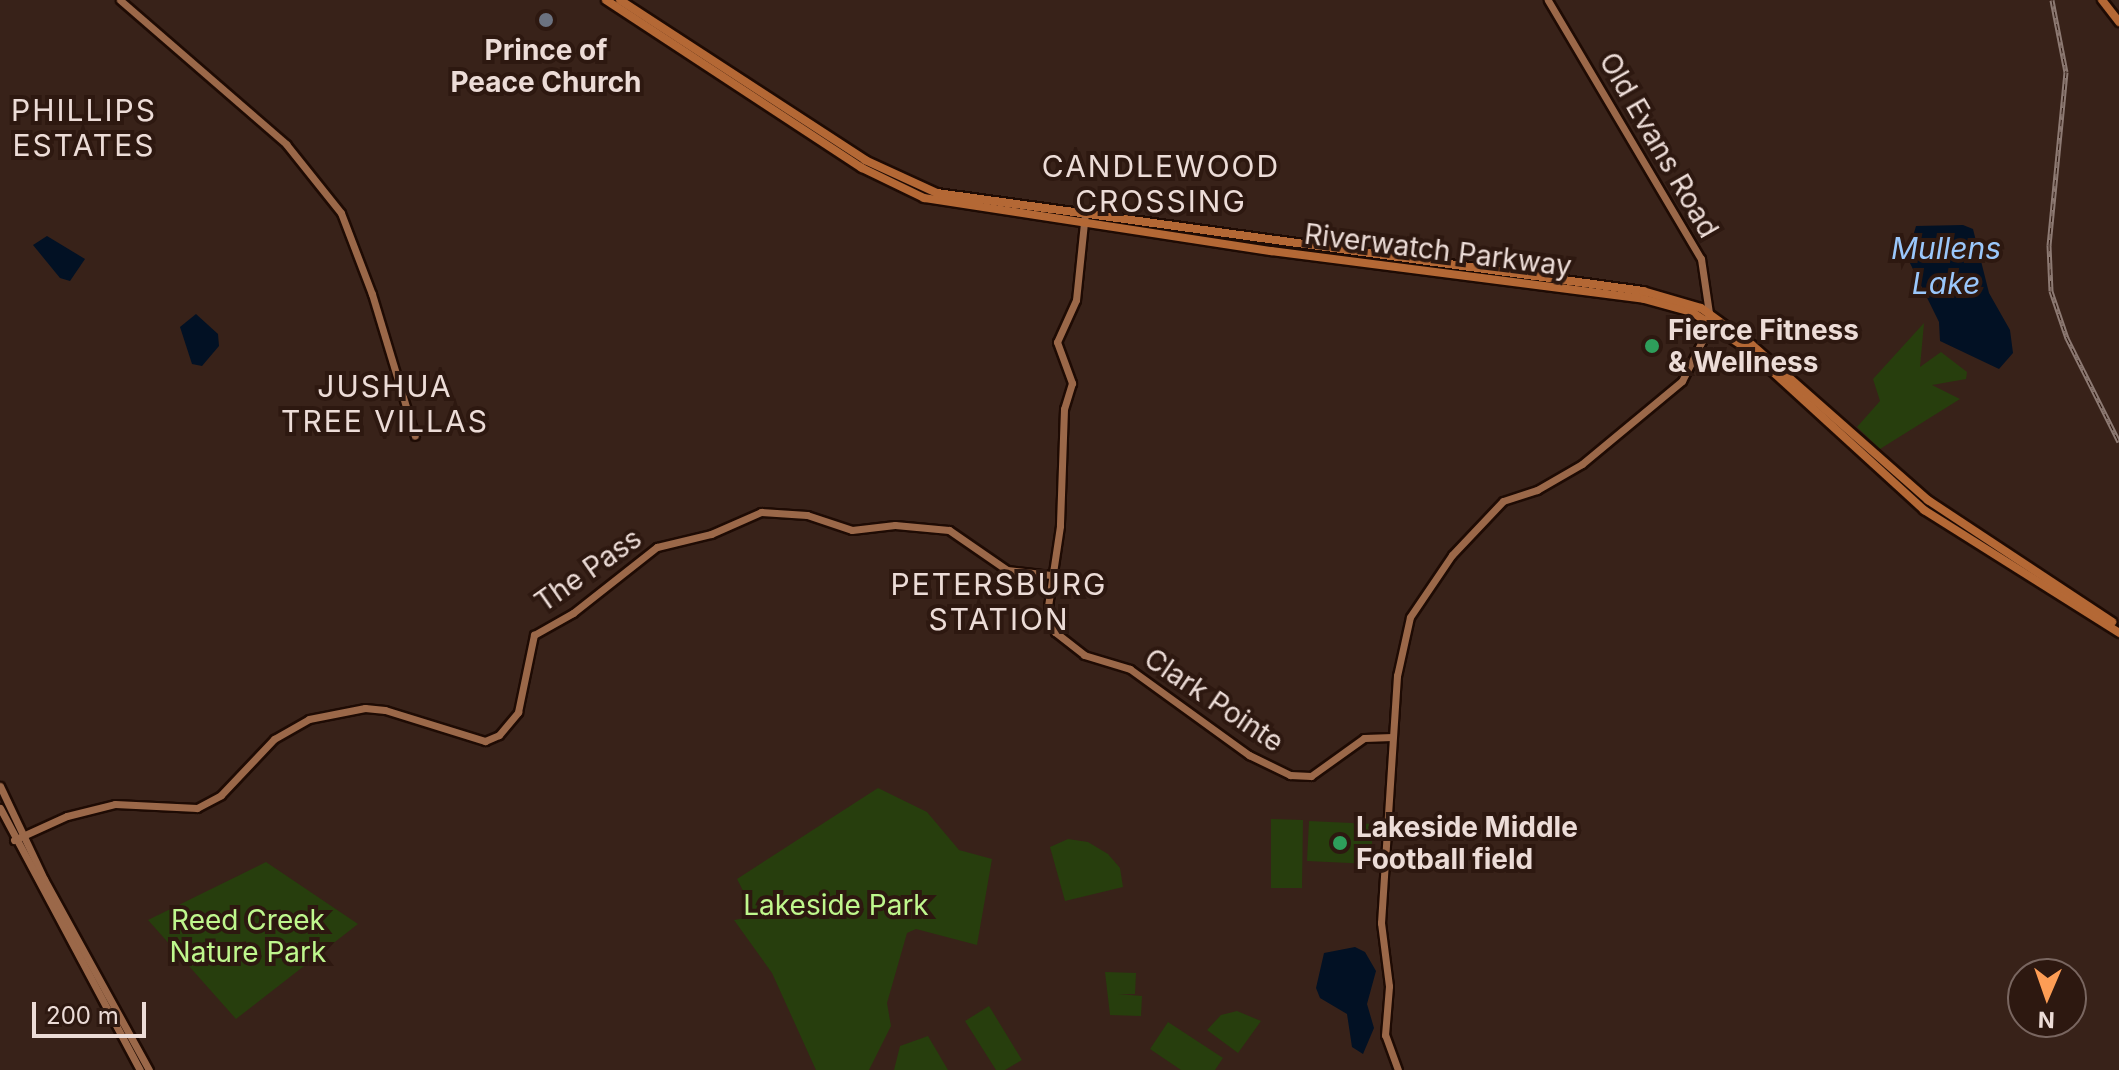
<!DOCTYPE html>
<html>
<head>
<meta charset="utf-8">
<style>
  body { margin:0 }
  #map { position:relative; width:2119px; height:1070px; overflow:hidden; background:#382219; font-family:Inter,sans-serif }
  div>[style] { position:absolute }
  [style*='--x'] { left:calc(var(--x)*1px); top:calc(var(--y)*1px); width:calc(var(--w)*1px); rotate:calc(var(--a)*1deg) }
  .green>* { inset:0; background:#273e0d }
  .water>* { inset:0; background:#021124 }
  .roads { filter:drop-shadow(2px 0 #1e0b04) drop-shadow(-2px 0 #1e0b04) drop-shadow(0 2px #1e0b04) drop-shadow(0 -2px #1e0b04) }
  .secondary>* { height:7px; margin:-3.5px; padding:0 3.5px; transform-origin:3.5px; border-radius:3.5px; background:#9b6849 }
  .primary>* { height:8px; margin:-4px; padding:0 4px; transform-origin:4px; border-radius:4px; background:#b46835 }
  .rail>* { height:5px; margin-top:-2.5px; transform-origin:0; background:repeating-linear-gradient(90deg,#2d1810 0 6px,#8d7a73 0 12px); box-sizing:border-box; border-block:2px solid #8d7a73 }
  .dots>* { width:22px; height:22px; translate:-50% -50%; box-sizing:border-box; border:4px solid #2d1810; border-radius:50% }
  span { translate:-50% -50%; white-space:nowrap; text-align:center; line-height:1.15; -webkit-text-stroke:8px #2d1810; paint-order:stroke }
  .poi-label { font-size:28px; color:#ecdcd7; font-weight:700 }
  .left { translate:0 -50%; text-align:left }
  .street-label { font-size:28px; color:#ecdcd7 }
  .park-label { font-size:28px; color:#bff78d }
  .neighbourhood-label { font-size:30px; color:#ecdcd7; letter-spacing:2px }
  .water-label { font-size:30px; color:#9ac7fb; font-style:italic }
  .north { position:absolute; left:2007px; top:958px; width:80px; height:80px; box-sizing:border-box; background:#2d1810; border:2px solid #796660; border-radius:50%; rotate:182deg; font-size:22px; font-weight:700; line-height:32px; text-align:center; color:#ecdcd7 }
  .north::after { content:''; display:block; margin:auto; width:28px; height:36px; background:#fd9d55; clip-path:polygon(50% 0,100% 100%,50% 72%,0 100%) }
  .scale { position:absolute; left:32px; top:1002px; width:114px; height:36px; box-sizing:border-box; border:4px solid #ecdcd7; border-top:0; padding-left:10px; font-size:24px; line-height:28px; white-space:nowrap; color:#ecdcd7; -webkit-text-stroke:6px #2d1810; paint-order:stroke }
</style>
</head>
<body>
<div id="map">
  <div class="green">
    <div style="clip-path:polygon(1924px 323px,1920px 367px,1941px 352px,1967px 372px,1966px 379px,1932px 385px,1960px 399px,1880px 449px,1857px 427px,1880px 401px,1873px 379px)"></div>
    <div style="clip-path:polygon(878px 788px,927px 812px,959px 850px,992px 859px,977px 945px,916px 929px,907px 933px,887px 1003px,891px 1026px,869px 1070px,816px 1070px,772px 973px,734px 920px,756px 916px,737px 879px)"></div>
    <div style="clip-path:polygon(1271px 819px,1303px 820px,1302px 888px,1271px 888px)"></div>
    <div style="clip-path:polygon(1309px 821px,1373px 824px,1371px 864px,1307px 861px)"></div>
    <div style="clip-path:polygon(1068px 839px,1088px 842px,1108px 854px,1120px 868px,1123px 887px,1065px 901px,1050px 847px)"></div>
    <div style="clip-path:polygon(266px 862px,358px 924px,236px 1019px,148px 920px)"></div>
    <div style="clip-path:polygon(1105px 972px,1136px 973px,1135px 994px,1118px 994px,1142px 996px,1141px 1016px,1110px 1015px)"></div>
    <div style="clip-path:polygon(989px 1006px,1022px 1060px,1005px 1070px,996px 1070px,965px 1021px)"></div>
    <div style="clip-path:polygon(1237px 1011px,1261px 1021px,1238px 1053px,1207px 1030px,1221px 1015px)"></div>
    <div style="clip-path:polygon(1168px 1022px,1223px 1058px,1215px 1070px,1181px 1070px,1150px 1049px)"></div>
    <div style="clip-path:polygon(928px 1036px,948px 1070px,894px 1070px,900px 1046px)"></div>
  </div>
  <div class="water">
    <div style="clip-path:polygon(1963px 225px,1973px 229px,1989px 293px,2010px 330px,2013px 353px,1999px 369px,1940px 341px,1939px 322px,1907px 257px,1916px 226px)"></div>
    <div style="clip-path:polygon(47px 236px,85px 259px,70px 281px,60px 278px,33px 245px)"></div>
    <div style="clip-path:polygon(196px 314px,218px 334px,219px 346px,202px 366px,192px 364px,180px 327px)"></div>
    <div style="clip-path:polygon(1355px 947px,1365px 952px,1376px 971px,1367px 1004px,1374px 1028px,1363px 1054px,1352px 1047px,1347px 1014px,1320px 998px,1316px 988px,1324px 953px)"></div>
  </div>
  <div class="roads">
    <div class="secondary">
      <div style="--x:120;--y:0;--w:220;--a:40.9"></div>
      <div style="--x:286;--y:144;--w:88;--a:51.4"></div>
      <div style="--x:341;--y:213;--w:87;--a:69.1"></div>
      <div style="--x:372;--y:294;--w:148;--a:73.2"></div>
      <div style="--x:1085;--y:213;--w:87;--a:95.9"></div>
      <div style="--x:1076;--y:300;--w:46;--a:114.3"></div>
      <div style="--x:1057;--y:342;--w:44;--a:69.9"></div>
      <div style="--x:1072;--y:383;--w:27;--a:107"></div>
      <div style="--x:1064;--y:409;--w:117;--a:92"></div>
      <div style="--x:1060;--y:526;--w:81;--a:98.5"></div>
      <div style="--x:1048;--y:606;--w:27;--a:75"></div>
      <div style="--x:1055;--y:632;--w:37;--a:38"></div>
      <div style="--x:1084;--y:655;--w:48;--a:16.9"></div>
      <div style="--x:1130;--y:669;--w:147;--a:35.9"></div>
      <div style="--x:1249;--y:755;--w:46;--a:26"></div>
      <div style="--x:1290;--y:775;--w:21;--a:3"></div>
      <div style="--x:1311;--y:776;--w:65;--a:-35.6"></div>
      <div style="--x:1364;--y:738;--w:28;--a:-2"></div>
      <div style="--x:0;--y:786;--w:103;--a:64.7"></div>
      <div style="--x:44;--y:879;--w:218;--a:61.2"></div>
      <div style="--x:0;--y:808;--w:297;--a:61.9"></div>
      <div style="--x:14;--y:840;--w:58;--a:-24.4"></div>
      <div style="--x:67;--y:816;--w:49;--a:-14"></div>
      <div style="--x:115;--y:804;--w:82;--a:2.8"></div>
      <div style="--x:197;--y:808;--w:27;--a:-28"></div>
      <div style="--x:221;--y:795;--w:77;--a:-46.6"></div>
      <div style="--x:274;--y:739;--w:40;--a:-29.7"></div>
      <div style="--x:309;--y:719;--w:57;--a:-11.1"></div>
      <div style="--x:365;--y:708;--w:20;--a:6"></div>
      <div style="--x:385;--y:710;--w:105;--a:17.2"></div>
      <div style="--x:485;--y:741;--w:15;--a:-23"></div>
      <div style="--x:499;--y:735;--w:30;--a:-50"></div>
      <div style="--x:518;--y:712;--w:79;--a:-78.3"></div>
      <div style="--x:534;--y:635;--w:45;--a:-29.4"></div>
      <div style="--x:573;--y:613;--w:107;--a:-38.2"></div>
      <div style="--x:657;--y:547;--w:56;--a:-13.5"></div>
      <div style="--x:711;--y:534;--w:55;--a:-23.7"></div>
      <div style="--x:761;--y:512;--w:46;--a:3.7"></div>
      <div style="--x:807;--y:515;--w:47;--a:18.4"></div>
      <div style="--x:852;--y:530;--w:43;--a:-6.6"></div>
      <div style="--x:895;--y:525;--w:54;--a:5.3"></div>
      <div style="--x:949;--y:530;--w:70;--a:34.6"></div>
      <div style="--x:1007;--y:570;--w:44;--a:6.5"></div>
      <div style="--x:1398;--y:1070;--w:37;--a:-110"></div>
      <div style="--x:1385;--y:1035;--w:49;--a:-85.3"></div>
      <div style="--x:1389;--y:986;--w:64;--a:-97.2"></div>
      <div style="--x:1381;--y:923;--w:248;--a:-86.3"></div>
      <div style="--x:1397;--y:676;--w:60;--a:-77.6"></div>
      <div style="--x:1410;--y:617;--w:75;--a:-55.9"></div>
      <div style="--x:1452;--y:555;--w:74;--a:-46.6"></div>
      <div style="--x:1503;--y:501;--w:36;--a:-18"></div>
      <div style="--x:1537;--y:490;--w:52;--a:-30"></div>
      <div style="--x:1582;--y:464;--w:130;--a:-39.7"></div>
      <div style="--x:1682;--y:381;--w:45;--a:-63.4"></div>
      <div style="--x:1702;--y:341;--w:29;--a:-76"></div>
      <div style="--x:1709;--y:313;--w:55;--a:-98.4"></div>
      <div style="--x:1701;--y:259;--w:301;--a:-120.6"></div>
    </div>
    <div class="primary">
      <div style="--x:606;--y:0;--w:306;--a:33.3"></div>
      <div style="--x:862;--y:168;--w:69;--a:25.8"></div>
      <div style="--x:924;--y:198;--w:351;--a:8.7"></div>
      <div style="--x:1271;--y:251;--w:376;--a:7.3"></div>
      <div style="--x:1644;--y:299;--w:50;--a:15.2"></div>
      <div style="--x:1692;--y:312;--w:70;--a:33.9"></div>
      <div style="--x:1750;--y:351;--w:236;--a:42.4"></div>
      <div style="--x:1924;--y:510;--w:231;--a:32.2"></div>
      <div style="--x:620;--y:0;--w:293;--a:33.1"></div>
      <div style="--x:865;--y:160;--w:79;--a:24.6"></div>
      <div style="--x:937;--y:193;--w:713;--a:7.9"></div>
      <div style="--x:1643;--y:291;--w:60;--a:16.3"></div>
      <div style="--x:1701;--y:308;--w:63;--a:36"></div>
      <div style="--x:1752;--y:345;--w:235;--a:41.4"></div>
      <div style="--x:1928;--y:500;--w:221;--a:33.5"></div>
      <div style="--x:2102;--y:0;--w:28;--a:52"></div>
    </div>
  </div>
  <div class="rail">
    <div style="--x:2052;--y:0;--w:73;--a:79"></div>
    <div style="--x:2066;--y:72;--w:174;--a:95.6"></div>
    <div style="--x:2049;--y:245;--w:46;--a:87.5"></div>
    <div style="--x:2051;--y:291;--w:50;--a:71.2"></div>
    <div style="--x:2067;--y:338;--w:116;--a:63.4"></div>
  </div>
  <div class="dots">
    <div style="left:546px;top:20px;background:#6b7280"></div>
    <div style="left:1652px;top:346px;background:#2e9e5b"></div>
    <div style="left:1340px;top:843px;background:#2e9e5b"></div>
  </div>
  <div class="poi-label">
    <span style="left:546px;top:66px">Prince of<br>Peace Church</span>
    <span class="left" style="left:1668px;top:346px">Fierce Fitness<br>&amp; Wellness</span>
    <span class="left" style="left:1356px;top:843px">Lakeside Middle<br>Football field</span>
  </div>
  <div class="street-label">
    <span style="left:1659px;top:145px;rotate:60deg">Old Evans Road</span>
    <span style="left:1438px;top:250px;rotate:7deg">Riverwatch Parkway</span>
    <span style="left:588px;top:570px;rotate:-35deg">The Pass</span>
    <span style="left:1214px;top:700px;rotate:34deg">Clark Pointe</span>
  </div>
  <div class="park-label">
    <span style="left:836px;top:905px">Lakeside Park</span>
    <span style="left:248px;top:936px">Reed Creek<br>Nature Park</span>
  </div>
  <div class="neighbourhood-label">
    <span style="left:84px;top:127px">PHILLIPS<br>ESTATES</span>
    <span style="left:1161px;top:183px">CANDLEWOOD<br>CROSSING</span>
    <span style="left:385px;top:403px">JUSHUA<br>TREE VILLAS</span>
    <span style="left:999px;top:601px">PETERSBURG<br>STATION</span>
  </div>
  <div class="water-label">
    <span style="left:1946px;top:265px">Mullens<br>Lake</span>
  </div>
  <div class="north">N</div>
  <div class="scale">200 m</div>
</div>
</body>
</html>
